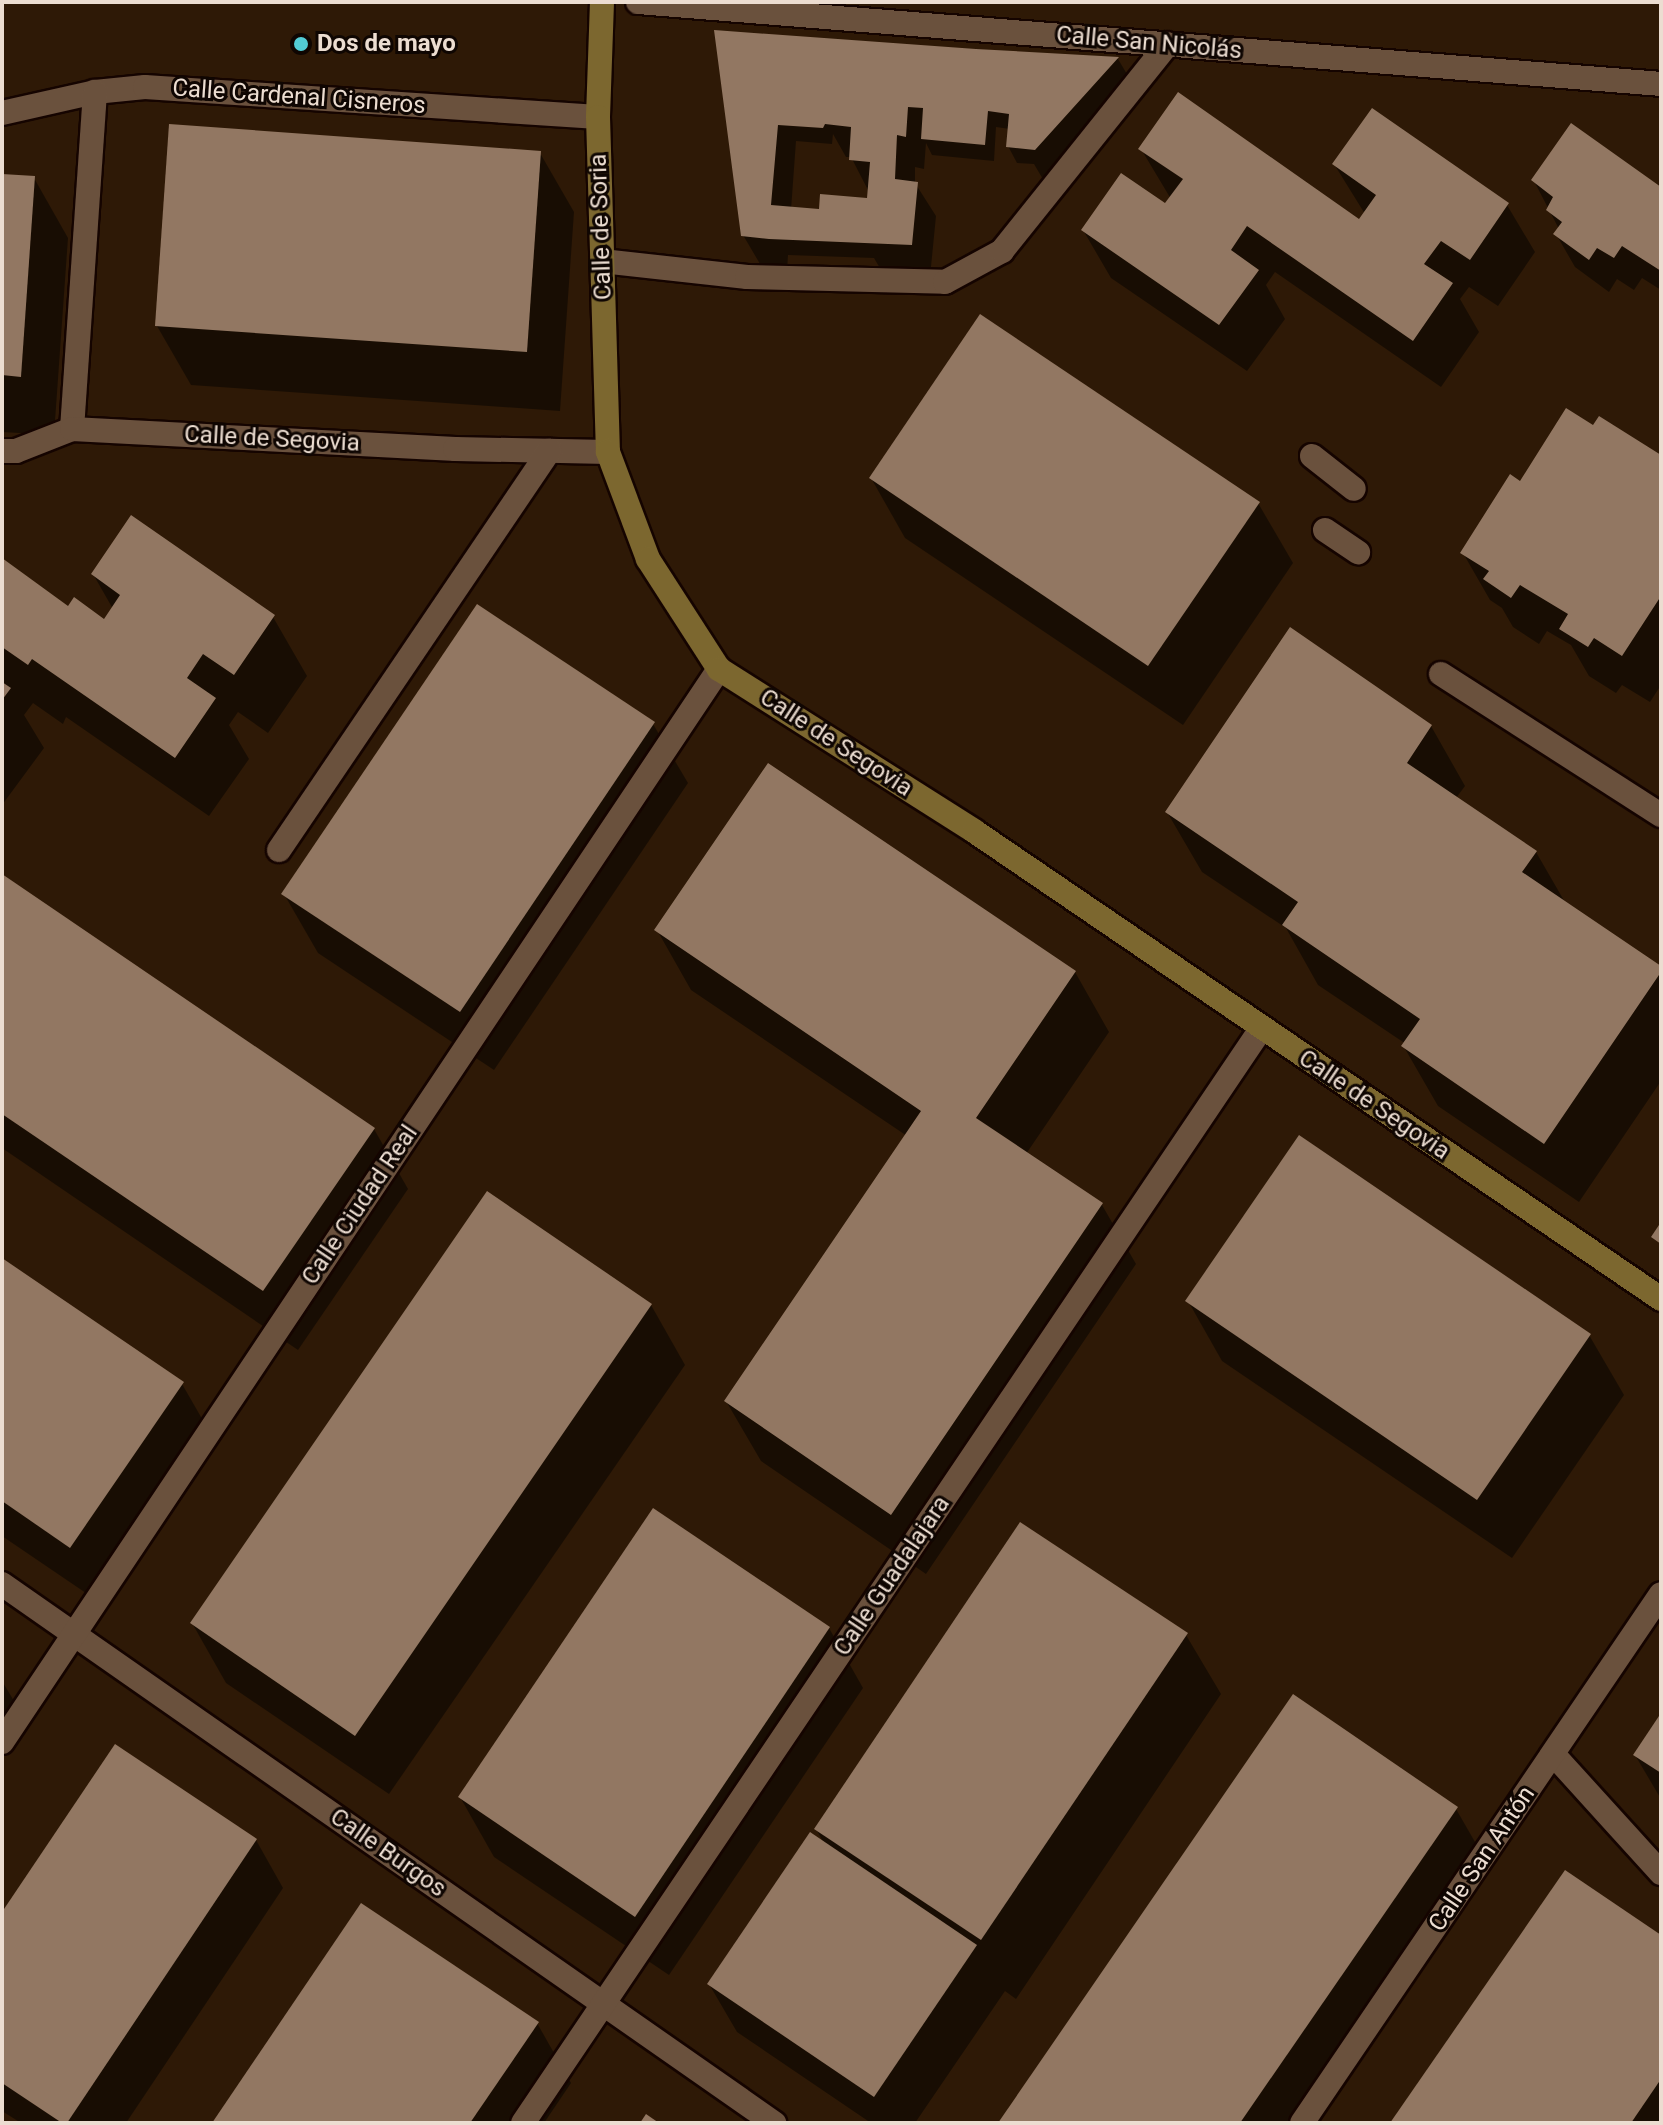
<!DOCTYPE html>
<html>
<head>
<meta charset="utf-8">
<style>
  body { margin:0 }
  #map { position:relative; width:1663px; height:2125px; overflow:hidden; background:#2e1906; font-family:Roboto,sans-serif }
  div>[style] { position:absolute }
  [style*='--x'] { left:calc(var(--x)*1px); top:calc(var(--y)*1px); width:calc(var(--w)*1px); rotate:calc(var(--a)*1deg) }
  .shadow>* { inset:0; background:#0007 }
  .building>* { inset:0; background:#927762 }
  .roads { filter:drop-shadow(2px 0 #150400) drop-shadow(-2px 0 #150400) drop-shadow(0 2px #150400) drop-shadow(0 -2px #150400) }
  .street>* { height:24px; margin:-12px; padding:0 12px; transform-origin:12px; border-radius:12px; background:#6a513d }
  .secondary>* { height:24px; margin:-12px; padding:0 12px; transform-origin:12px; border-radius:12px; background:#7c672f }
  .dots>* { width:22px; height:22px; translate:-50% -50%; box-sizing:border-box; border:4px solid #0f0602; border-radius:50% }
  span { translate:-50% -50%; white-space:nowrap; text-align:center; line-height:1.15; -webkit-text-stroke:6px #0f0602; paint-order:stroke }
  .street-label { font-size:24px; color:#ecddd1 }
  .poi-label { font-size:24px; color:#ecddd1; font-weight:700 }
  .left { translate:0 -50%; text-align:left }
  .frame { position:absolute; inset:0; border:4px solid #ecddd1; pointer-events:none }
</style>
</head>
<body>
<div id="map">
  <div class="shadow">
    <div style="clip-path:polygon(evenodd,717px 32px,1118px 59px,1137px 91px,1044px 181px,1034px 164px,1017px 163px,1008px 146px,1010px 129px,996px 127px,994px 161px,932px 155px,926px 143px,924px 169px,915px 167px,915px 183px,936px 216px,930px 277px,884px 275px,874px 258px,788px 255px,787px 271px,763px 269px,743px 235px,717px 32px,833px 134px,846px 157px,851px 157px,869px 192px,869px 200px,821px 211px,791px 210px,796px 141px,832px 144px,833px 134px)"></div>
    <div style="clip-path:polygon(1141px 149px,1360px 222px,1365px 214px,1334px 164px,1507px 205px,1535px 252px,1498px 306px,1469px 287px,1460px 299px,1479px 332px,1441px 387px,1275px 272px,1266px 285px,1285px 319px,1247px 371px,1111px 278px,1083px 230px,1166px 206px,1171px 199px)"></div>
    <div style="clip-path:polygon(540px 153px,574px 212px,560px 411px,191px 385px,157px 326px)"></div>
    <div style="clip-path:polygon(2px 176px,34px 178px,68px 238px,54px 435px,2px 432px)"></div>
    <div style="clip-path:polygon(1534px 181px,1661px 189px,1661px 290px,1642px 278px,1634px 290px,1617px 279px,1609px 292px,1575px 267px,1556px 234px,1559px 229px)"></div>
    <div style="clip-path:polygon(1594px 428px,1661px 458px,1661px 685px,1650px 702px,1622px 685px,1616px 693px,1589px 676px,1571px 645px,1547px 631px,1539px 644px,1513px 627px,1502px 608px,1490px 600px,1463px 553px,1521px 484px)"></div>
    <div style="clip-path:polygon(871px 478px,1258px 503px,1293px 563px,1183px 725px,905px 538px)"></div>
    <div style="clip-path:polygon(2px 561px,69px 609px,104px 622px,113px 609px,93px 574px,273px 617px,307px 676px,268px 733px,238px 712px,229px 725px,249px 759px,209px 816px,66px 717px,63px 724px,33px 703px,24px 715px,44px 748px,2px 805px)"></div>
    <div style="clip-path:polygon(653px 724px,688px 783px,494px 1070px,318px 953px,284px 894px)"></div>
    <div style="clip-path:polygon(1431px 726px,1465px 786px,1456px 798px,1536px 852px,1566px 904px,1661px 969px,1661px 1081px,1579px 1202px,1438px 1106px,1404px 1047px,1406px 1044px,1318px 985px,1286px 928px,1202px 872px,1167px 812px)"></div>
    <div style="clip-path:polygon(2px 877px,374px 1129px,408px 1189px,298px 1350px,2px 1148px)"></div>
    <div style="clip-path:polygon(657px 930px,1075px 972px,1109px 1032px,1026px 1154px,1102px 1205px,1136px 1264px,926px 1574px,761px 1461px,726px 1401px,907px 1136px,691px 990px)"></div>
    <div style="clip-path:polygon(2px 1261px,182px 1384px,216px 1443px,105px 1606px,2px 1536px)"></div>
    <div style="clip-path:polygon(1188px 1301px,1589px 1335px,1624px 1395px,1512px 1558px,1222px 1361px)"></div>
    <div style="clip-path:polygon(651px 1305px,685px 1365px,389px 1794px,226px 1683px,192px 1623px)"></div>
    <div style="clip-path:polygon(829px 1628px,863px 1688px,669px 1975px,494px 1857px,460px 1797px)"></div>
    <div style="clip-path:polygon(1186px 1635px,1221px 1694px,1016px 1999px,1005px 1991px,915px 2123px,871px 2123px,737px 2032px,709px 1984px,825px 1845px,816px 1829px)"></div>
    <div style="clip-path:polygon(2px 1681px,20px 1711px,2px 1737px)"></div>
    <div style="clip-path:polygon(1661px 1717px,1661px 1799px,1635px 1755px)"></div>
    <div style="clip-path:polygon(1456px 1809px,1490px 1868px,1315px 2123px,1000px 2123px)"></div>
    <div style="clip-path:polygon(256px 1840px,283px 1888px,126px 2123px,21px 2123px,2px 2111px,2px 1916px)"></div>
    <div style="clip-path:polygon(1661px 1938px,1661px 2123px,1392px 2123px)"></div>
    <div style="clip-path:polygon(537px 2023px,571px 2083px,544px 2123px,215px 2123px)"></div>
  </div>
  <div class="building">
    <div style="clip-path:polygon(evenodd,714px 30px,976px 49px,1119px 57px,1035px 150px,1006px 147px,1009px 114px,988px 111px,985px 145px,921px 139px,923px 108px,908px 107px,906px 137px,897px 135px,895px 179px,918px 182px,912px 245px,769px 239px,741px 236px,714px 30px,825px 124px,851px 127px,849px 160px,870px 162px,867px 198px,820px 194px,819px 209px,771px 205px,778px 125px,823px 128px,825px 124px)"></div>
    <div style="clip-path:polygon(1178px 92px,1359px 219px,1376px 195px,1332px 164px,1372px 108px,1509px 203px,1470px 260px,1441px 241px,1424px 264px,1453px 283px,1413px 341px,1247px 226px,1231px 250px,1259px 270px,1219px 325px,1081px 230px,1121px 173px,1165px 203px,1183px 179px,1138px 149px)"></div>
    <div style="clip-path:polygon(1571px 123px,1661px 187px,1661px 271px,1622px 246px,1614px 258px,1597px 248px,1589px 260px,1553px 234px,1562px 222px,1546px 210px,1553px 197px,1531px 180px)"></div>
    <div style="clip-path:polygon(169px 124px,541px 151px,527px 352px,155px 326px)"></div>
    <div style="clip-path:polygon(2px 174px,35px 176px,21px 377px,2px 375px)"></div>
    <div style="clip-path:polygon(980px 314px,1260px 502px,1148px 666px,869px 478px)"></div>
    <div style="clip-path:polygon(1566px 408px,1593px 425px,1599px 416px,1661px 455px,1661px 596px,1622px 656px,1594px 638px,1588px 647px,1559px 629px,1568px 614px,1520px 585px,1511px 598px,1483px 579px,1489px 571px,1460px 553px,1510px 474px,1520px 481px)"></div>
    <div style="clip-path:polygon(131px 515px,275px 615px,234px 675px,203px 654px,187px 678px,216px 698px,175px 758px,32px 659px,28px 665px,2px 647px,2px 558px,68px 606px,74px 597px,104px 619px,120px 595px,91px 574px)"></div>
    <div style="clip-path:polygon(477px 604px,655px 722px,460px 1012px,281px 894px)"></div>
    <div style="clip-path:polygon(1290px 627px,1432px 725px,1407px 763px,1537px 851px,1522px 872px,1661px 966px,1661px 972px,1544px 1144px,1401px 1046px,1420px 1019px,1282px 925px,1298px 902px,1165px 812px)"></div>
    <div style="clip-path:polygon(2px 682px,11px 688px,2px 700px)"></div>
    <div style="clip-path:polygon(768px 763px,1076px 971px,976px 1118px,1103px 1203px,891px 1515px,724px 1401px,921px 1111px,654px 930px)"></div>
    <div style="clip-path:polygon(2px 874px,375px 1128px,263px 1291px,2px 1114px)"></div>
    <div style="clip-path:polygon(1299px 1135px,1591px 1334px,1477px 1500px,1185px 1301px)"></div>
    <div style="clip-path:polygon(487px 1191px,652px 1304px,355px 1736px,190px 1623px)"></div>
    <div style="clip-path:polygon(1661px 1222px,1661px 1244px,1651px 1237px)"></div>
    <div style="clip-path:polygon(2px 1258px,184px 1382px,70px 1548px,2px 1501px)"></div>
    <div style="clip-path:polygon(653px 1508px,830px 1627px,635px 1917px,458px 1797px)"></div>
    <div style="clip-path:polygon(1020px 1522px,1188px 1633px,981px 1940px,814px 1829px)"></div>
    <div style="clip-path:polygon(1293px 1694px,1458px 1807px,1240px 2123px,998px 2123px)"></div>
    <div style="clip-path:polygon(1661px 1713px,1661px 1773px,1633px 1755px)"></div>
    <div style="clip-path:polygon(115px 1744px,257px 1839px,67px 2123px,62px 2123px,2px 2083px,2px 1912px)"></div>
    <div style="clip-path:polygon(810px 1832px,977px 1945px,874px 2097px,707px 1984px)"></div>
    <div style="clip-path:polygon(1565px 1870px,1661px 1935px,1661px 2079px,1631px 2123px,1390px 2123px)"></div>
    <div style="clip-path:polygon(361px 1903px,539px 2022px,470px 2123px,212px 2123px)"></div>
    <div style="clip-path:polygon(646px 2114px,659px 2123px,640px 2123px)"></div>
  </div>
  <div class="roads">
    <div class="street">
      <div style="--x:638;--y:2;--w:1026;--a:4.58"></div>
      <div style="--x:2;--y:113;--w:95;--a:-12.7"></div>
      <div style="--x:95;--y:92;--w:50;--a:-5.7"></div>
      <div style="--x:145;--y:87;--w:454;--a:3.8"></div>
      <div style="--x:602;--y:261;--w:146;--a:6.3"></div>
      <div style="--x:747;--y:277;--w:198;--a:1.4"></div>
      <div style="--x:945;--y:282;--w:65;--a:-28.5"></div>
      <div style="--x:1002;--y:251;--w:265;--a:-51.3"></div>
      <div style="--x:72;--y:429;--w:338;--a:-86.1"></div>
      <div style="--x:2;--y:451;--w:14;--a:0"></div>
      <div style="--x:16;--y:451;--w:60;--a:-21.4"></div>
      <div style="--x:72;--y:429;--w:384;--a:3"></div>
      <div style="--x:455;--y:449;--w:153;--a:1.1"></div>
      <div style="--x:1312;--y:456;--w:53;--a:38.2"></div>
      <div style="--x:1325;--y:530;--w:40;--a:34"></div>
      <div style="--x:1441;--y:674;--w:261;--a:32.7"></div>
      <div style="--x:279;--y:850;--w:482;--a:-55.9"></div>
      <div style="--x:2;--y:1584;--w:942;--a:34.92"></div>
      <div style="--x:2;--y:1742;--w:1291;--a:-56.25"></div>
      <div style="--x:1553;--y:1754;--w:161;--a:47.8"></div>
      <div style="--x:523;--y:2123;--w:1320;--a:-56"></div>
      <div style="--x:1302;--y:2123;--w:639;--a:-55.84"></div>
    </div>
    <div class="secondary">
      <div style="--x:602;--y:2;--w:115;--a:92"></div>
      <div style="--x:598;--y:117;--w:335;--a:88.3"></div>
      <div style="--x:608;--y:452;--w:114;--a:69.5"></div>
      <div style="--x:648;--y:559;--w:131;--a:57.2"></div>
      <div style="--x:719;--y:669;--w:302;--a:32.4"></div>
      <div style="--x:974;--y:831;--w:831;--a:34.26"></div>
    </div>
  </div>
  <div class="dots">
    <div style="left:301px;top:44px;background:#52ccd5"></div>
  </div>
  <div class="street-label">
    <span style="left:1149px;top:43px;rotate:5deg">Calle San Nicolás</span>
    <span style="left:299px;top:97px;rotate:4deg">Calle Cardenal Cisneros</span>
    <span style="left:601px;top:227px;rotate:-92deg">Calle de Soria</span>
    <span style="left:272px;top:439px;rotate:3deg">Calle de Segovia</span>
    <span style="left:836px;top:743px;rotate:33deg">Calle de Segovia</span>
    <span style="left:1374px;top:1105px;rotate:34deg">Calle de Segovia</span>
    <span style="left:360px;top:1205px;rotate:-56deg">Calle Ciudad Real</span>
    <span style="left:892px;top:1576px;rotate:-56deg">Calle Guadalajara</span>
    <span style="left:388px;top:1853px;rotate:35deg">Calle Burgos</span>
    <span style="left:1482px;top:1859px;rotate:-56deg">Calle San Antón</span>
  </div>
  <div class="poi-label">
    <span class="left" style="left:317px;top:44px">Dos de mayo</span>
  </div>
  <div class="frame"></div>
</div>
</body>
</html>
